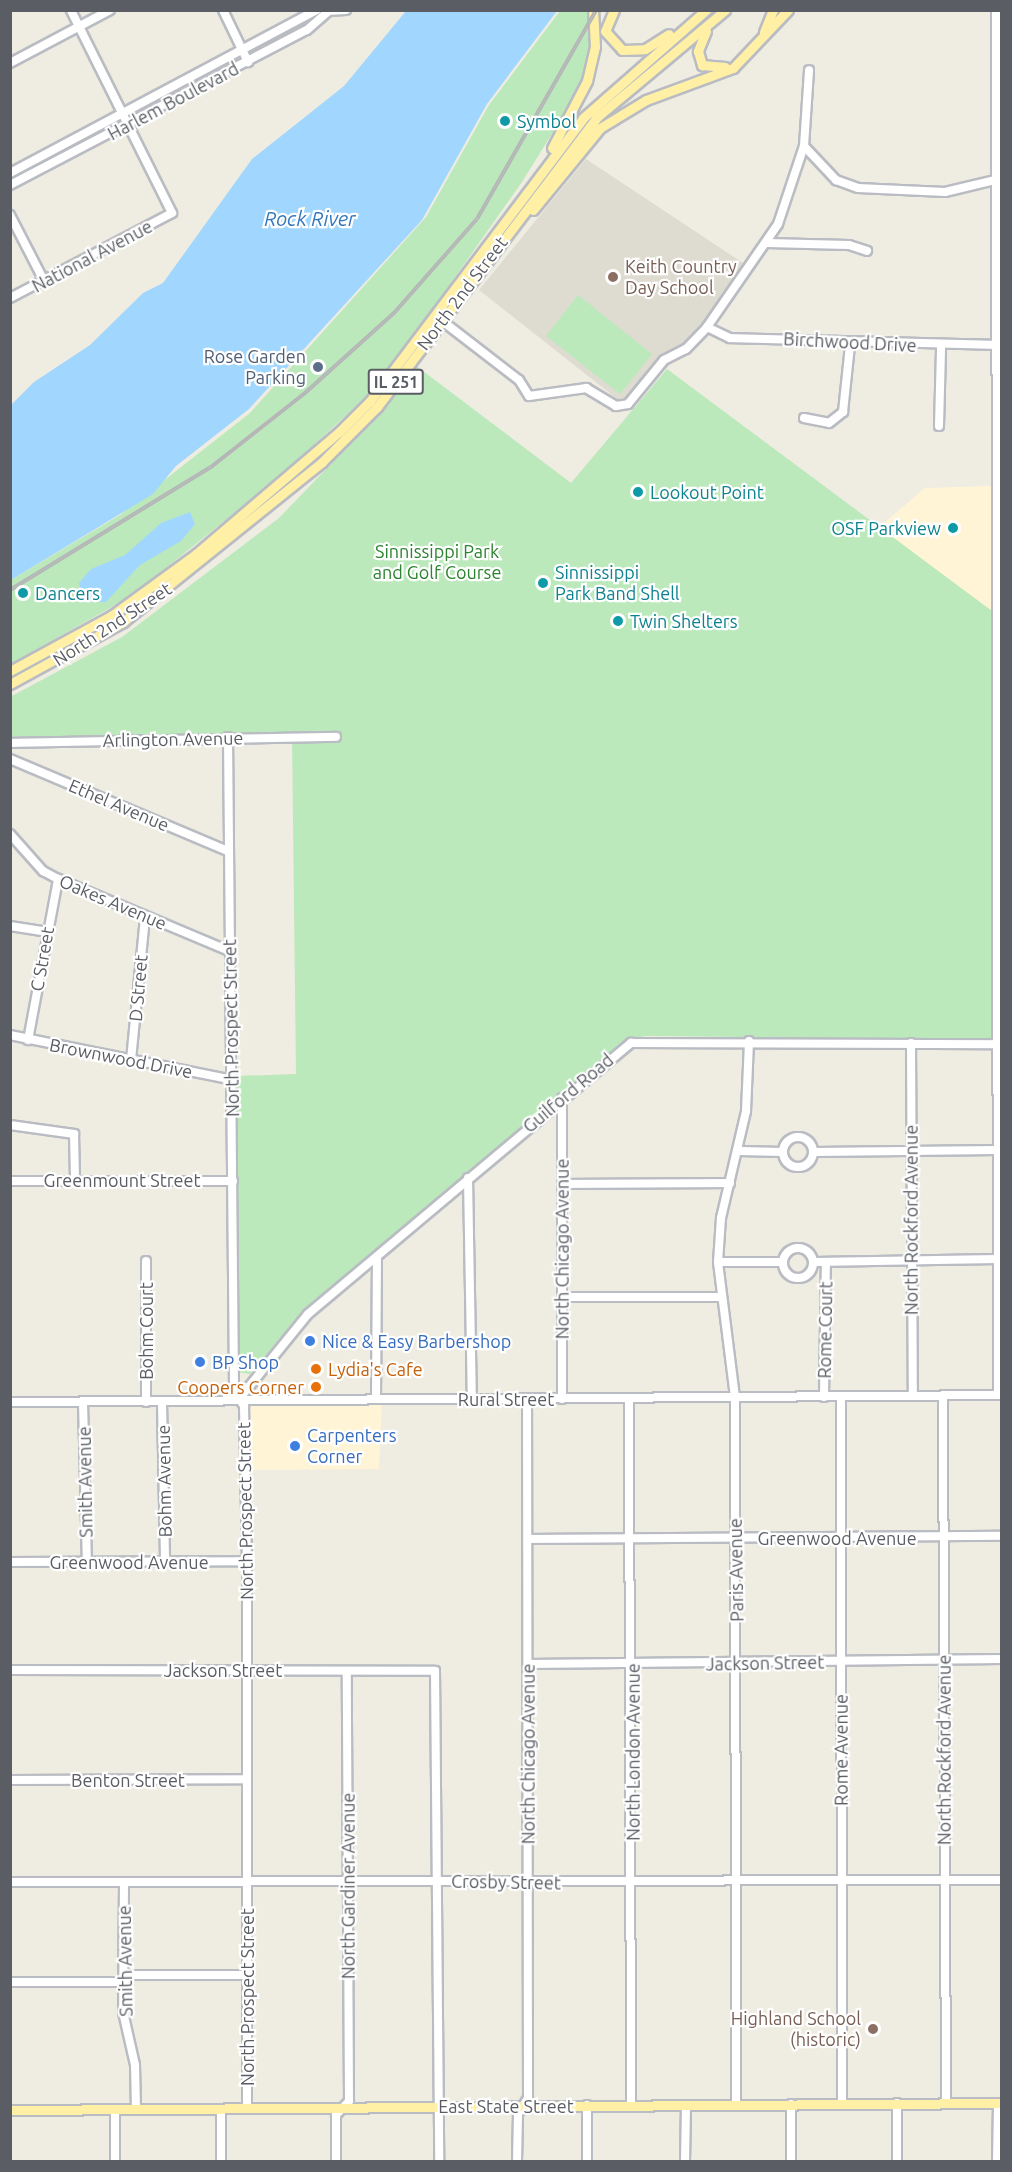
<!DOCTYPE html>
<html>
<head>
<meta charset="utf-8">
<style>
  body { margin:0 }
  #map { position:relative; width:1012px; height:2172px; overflow:hidden; background:#efece1; font-family:Ubuntu,sans-serif }
  div>[style] { position:absolute }
  [style*='--x'] { left:calc(var(--x)*1px); top:calc(var(--y)*1px); width:calc(var(--w)*1px); rotate:calc(var(--a)*1deg) }
  .commercial>* { inset:0; background:#fff5d6 }
  .education>* { inset:0; background:#dedbd0 }
  .green>* { inset:0; background:#bbe9bb }
  .water>* { inset:0; background:#a1d7ff }
  .roads { filter:drop-shadow(2px 0 #b9bcc2) drop-shadow(-2px 0 #b9bcc2) drop-shadow(0 2px #b9bcc2) drop-shadow(0 -2px #b9bcc2) }
  .minor>* { height:8px; margin:-4px; padding:0 4px; transform-origin:4px; border-radius:4px; background:#fff }
  .minor>.ring { margin:-4px; padding:0; box-sizing:content-box; background:none; border:8px solid #fff; border-radius:50% }
  .major>* { height:9px; margin:-4.5px; padding:0 4.5px; transform-origin:4.5px; border-radius:4.5px; background:#fff0a6 }
  .rail>* { height:4px; margin-top:-2px; transform-origin:0; background:repeating-linear-gradient(90deg,#fff 0 4.5px,#b5b6b7 0 9px); box-sizing:border-box; border-block:2px solid #b5b6b7 }
  .dots>* { width:16px; height:16px; translate:-50% -50%; box-sizing:border-box; border:3px solid #fff; border-radius:50% }
  span { translate:-50% -50%; white-space:nowrap; text-align:center; line-height:1.15; -webkit-text-stroke:4.5px #fff; paint-order:stroke }
  .shield-label span { padding:2px 4px; background:#fff; border:2px solid; border-radius:4px; -webkit-text-stroke-width:0 }
  .shield-label { font-size:16px; color:#5a5e64; font-weight:700 }
  .street-label { font-size:18px; color:#5a5e64 }
  .culture-label { font-size:18px; color:#0d838f }
  .left { translate:0 -50%; text-align:left }
  .right { translate:-100% -50%; text-align:right }
  .education-label { font-size:18px; color:#785e54 }
  .service-label { font-size:18px; color:#4e5e75 }
  .park-label { font-size:18px; color:#2b822f }
  .shop-label { font-size:18px; color:#366cbe }
  .food-label { font-size:18px; color:#c56008 }
  .water-label { font-size:20px; color:#3377bc; font-style:italic }
  .frame { position:absolute; inset:0; border:12px solid #5a5e64; pointer-events:none }
</style>
</head>
<body>
<div id="map">
  <div class="commercial">
    <div style="clip-path:polygon(991px 486px,992px 611px,878px 528px,925px 488px)"></div>
    <div style="clip-path:polygon(382px 1403px,379px 1469px,253px 1470px,248px 1477px,251px 1405px)"></div>
  </div>
  <div class="education">
    <div style="clip-path:polygon(586px 159px,746px 265px,685px 346px,654px 367px,621px 402px,479px 290px)"></div>
  </div>
  <div class="green">
    <div style="clip-path:polygon(560px 11px,601px 11px,579px 90px,522px 182px,379px 385px,279px 477px,131px 596px,11px 664px,11px 580px,120px 515px,250px 413px,426px 217px,489px 105px)"></div>
    <div style="clip-path:polygon(285px 33px,289px 36px,252px 52px,253px 50px)"></div>
    <div style="clip-path:polygon(237px 58px,172px 97px,131px 116px,132px 114px)"></div>
    <div style="clip-path:polygon(121px 120px,120px 124px,11px 182px,11px 176px)"></div>
    <div style="clip-path:polygon(578px 295px,652px 354px,620px 394px,546px 336px)"></div>
    <div style="clip-path:polygon(415px 365px,571px 483px,667px 369px,992px 611px,997px 1040px,645px 1036px,623px 1041px,300px 1314px,250px 1374px,238px 1372px,236px 1076px,296px 1074px,292px 737px,11px 743px,10px 697px,122px 637px,279px 518px,379px 414px)"></div>
  </div>
  <div class="water">
    <div style="clip-path:polygon(406px 11px,557px 11px,487px 104px,422px 220px,249px 409px,176px 466px,153px 494px,11px 580px,11px 405px,34px 382px,90px 345px,143px 293px,163px 283px,252px 159px,344px 86px)"></div>
    <div style="clip-path:polygon(190px 512px,195px 524px,181px 541px,140px 565px,106px 602px,84px 602px,79px 583px,91px 569px,125px 555px,161px 523px)"></div>
  </div>
  <div class="roads">
    <div class="minor">
      <div style="--x:223;--y:10;--w:58;--a:64.3"></div>
      <div style="--x:996;--y:10;--w:1385;--a:89.92"></div>
      <div style="--x:326;--y:11;--w:20;--a:-3"></div>
      <div style="--x:10;--y:63;--w:113;--a:-27.9"></div>
      <div style="--x:804;--y:146;--w:47;--a:46.7"></div>
      <div style="--x:836;--y:180;--w:23;--a:20"></div>
      <div style="--x:858;--y:188;--w:87;--a:2.6"></div>
      <div style="--x:945;--y:192;--w:51;--a:-13.5"></div>
      <div style="--x:10;--y:173;--w:348;--a:-28"></div>
      <div style="--x:10;--y:185;--w:335;--a:-27.6"></div>
      <div style="--x:307;--y:30;--w:30;--a:-41"></div>
      <div style="--x:10;--y:215;--w:74;--a:62.7"></div>
      <div style="--x:767;--y:243;--w:82;--a:1.4"></div>
      <div style="--x:849;--y:245;--w:19;--a:18"></div>
      <div style="--x:10;--y:298;--w:183;--a:-27.7"></div>
      <div style="--x:172;--y:213;--w:227;--a:-116.5"></div>
      <div style="--x:441;--y:320;--w:98;--a:37.6"></div>
      <div style="--x:519;--y:380;--w:19;--a:58"></div>
      <div style="--x:529;--y:396;--w:58;--a:-8"></div>
      <div style="--x:586;--y:388;--w:35;--a:31"></div>
      <div style="--x:616;--y:406;--w:12;--a:-9"></div>
      <div style="--x:628;--y:404;--w:57;--a:-50.7"></div>
      <div style="--x:664;--y:360;--w:25;--a:-27"></div>
      <div style="--x:686;--y:349;--w:30;--a:-46"></div>
      <div style="--x:707;--y:327;--w:125;--a:-55.4"></div>
      <div style="--x:778;--y:224;--w:82;--a:-71.6"></div>
      <div style="--x:804;--y:146;--w:76;--a:-86.2"></div>
      <div style="--x:707;--y:327;--w:25;--a:26"></div>
      <div style="--x:730;--y:338;--w:266;--a:1.5"></div>
      <div style="--x:804;--y:418;--w:25;--a:11"></div>
      <div style="--x:829;--y:423;--w:18;--a:-38"></div>
      <div style="--x:843;--y:412;--w:67;--a:-84"></div>
      <div style="--x:939;--y:426;--w:79;--a:-88.5"></div>
      <div style="--x:228;--y:737;--w:654;--a:89.47"></div>
      <div style="--x:234;--y:1391;--w:18;--a:56"></div>
      <div style="--x:244;--y:1406;--w:155;--a:88.9"></div>
      <div style="--x:247;--y:1561;--w:547;--a:90"></div>
      <div style="--x:10;--y:743;--w:326;--a:-1.1"></div>
      <div style="--x:10;--y:759;--w:237;--a:22.9"></div>
      <div style="--x:10;--y:834;--w:50;--a:48.3"></div>
      <div style="--x:43;--y:871;--w:17;--a:28"></div>
      <div style="--x:58;--y:879;--w:186;--a:22.8"></div>
      <div style="--x:10;--y:926;--w:37;--a:9"></div>
      <div style="--x:10;--y:1035;--w:227;--a:11.4"></div>
      <div style="--x:28;--y:1040;--w:164;--a:-79.4"></div>
      <div style="--x:911;--y:1043;--w:353;--a:89.7"></div>
      <div style="--x:131;--y:1060;--w:145;--a:-84.4"></div>
      <div style="--x:562;--y:1098;--w:301;--a:90"></div>
      <div style="--x:10;--y:1125;--w:65;--a:8"></div>
      <div style="--x:74;--y:1134;--w:45;--a:88.7"></div>
      <div class="ring" style="left:783px;top:1137px;width:22px;height:22px"></div>
      <div style="--x:740;--y:1151;--w:42;--a:1.4"></div>
      <div style="--x:814;--y:1152;--w:184;--a:-0.6"></div>
      <div style="--x:468;--y:1178;--w:221;--a:89"></div>
      <div style="--x:10;--y:1181;--w:223;--a:0"></div>
      <div style="--x:562;--y:1184;--w:168;--a:-0.3"></div>
      <div class="ring" style="left:783px;top:1248px;width:22px;height:22px"></div>
      <div style="--x:146;--y:1261;--w:141;--a:90"></div>
      <div style="--x:718;--y:1262;--w:64;--a:0"></div>
      <div style="--x:814;--y:1262;--w:184;--a:-0.9"></div>
      <div style="--x:563;--y:1297;--w:156;--a:0"></div>
      <div style="--x:824;--y:1397;--w:135;--a:-89.2"></div>
      <div style="--x:841;--y:1397;--w:706;--a:89.92"></div>
      <div style="--x:943;--y:1397;--w:705;--a:89.76"></div>
      <div style="--x:239;--y:1399;--w:109;--a:-50.9"></div>
      <div style="--x:308;--y:1314;--w:422;--a:-40"></div>
      <div style="--x:631;--y:1043;--w:371;--a:0.2"></div>
      <div style="--x:376;--y:1399;--w:140;--a:-89.6"></div>
      <div style="--x:629;--y:1399;--w:706;--a:89.84"></div>
      <div style="--x:10;--y:1402;--w:992;--a:-0.4"></div>
      <div style="--x:83;--y:1402;--w:160;--a:88.6"></div>
      <div style="--x:162;--y:1402;--w:159;--a:88.9"></div>
      <div style="--x:529;--y:1539;--w:473;--a:-0.4"></div>
      <div style="--x:10;--y:1562;--w:237;--a:-0.2"></div>
      <div style="--x:528;--y:1664;--w:474;--a:-0.6"></div>
      <div style="--x:10;--y:1670;--w:425;--a:0.1"></div>
      <div style="--x:435;--y:1671;--w:491;--a:89.5"></div>
      <div style="--x:10;--y:1780;--w:236;--a:-0.2"></div>
      <div style="--x:10;--y:1882;--w:992;--a:-0.12"></div>
      <div style="--x:124;--y:1883;--w:129;--a:90.4"></div>
      <div style="--x:123;--y:2012;--w:54;--a:77.2"></div>
      <div style="--x:135;--y:2065;--w:45;--a:88.7"></div>
      <div style="--x:124;--y:1975;--w:122;--a:0"></div>
      <div style="--x:10;--y:1982;--w:114;--a:0"></div>
      <div style="--x:736;--y:2104;--w:707;--a:-90.08"></div>
      <div style="--x:735;--y:1397;--w:136;--a:-97.2"></div>
      <div style="--x:718;--y:1262;--w:44;--a:-86.1"></div>
      <div style="--x:721;--y:1218;--w:110;--a:-76.8"></div>
      <div style="--x:746;--y:1111;--w:70;--a:-87.5"></div>
      <div style="--x:791;--y:2104;--w:58;--a:90"></div>
      <div style="--x:115;--y:2162;--w:53;--a:-90"></div>
      <div style="--x:221;--y:2162;--w:53;--a:-90"></div>
      <div style="--x:336;--y:2162;--w:47;--a:-90"></div>
      <div style="--x:336;--y:2115;--w:19;--a:-47"></div>
      <div style="--x:349;--y:2101;--w:430;--a:-90.3"></div>
      <div style="--x:517;--y:2162;--w:48;--a:-88.8"></div>
      <div style="--x:518;--y:2114;--w:19;--a:-58"></div>
      <div style="--x:528;--y:2098;--w:698;--a:-90.08"></div>
      <div style="--x:587;--y:2162;--w:57;--a:-90"></div>
      <div style="--x:685;--y:2162;--w:57;--a:-89"></div>
      <div style="--x:897;--y:2162;--w:59;--a:-90"></div>
      <div style="--x:997;--y:2162;--w:59;--a:-89"></div>
    </div>
    <div class="major">
      <div style="--x:614;--y:10;--w:23;--a:113"></div>
      <div style="--x:605;--y:31;--w:25;--a:48"></div>
      <div style="--x:622;--y:50;--w:23;--a:-2"></div>
      <div style="--x:645;--y:49;--w:28;--a:-32"></div>
      <div style="--x:706;--y:31;--w:22;--a:112"></div>
      <div style="--x:698;--y:51;--w:15;--a:74"></div>
      <div style="--x:702;--y:65;--w:23;--a:5"></div>
      <div style="--x:764;--y:32;--w:24;--a:-68"></div>
      <div style="--x:552;--y:148;--w:76;--a:-62.4"></div>
      <div style="--x:587;--y:81;--w:35;--a:-77"></div>
      <div style="--x:595;--y:47;--w:37;--a:-93"></div>
      <div style="--x:533;--y:210;--w:106;--a:-50.7"></div>
      <div style="--x:600;--y:128;--w:54;--a:-31.3"></div>
      <div style="--x:646;--y:100;--w:93;--a:-20.2"></div>
      <div style="--x:733;--y:68;--w:80;--a:-46.5"></div>
      <div style="--x:10;--y:671;--w:115;--a:-28.6"></div>
      <div style="--x:111;--y:616;--w:105;--a:-36.1"></div>
      <div style="--x:196;--y:554;--w:188;--a:-40.5"></div>
      <div style="--x:339;--y:432;--w:44;--a:-45"></div>
      <div style="--x:370;--y:401;--w:354;--a:-53"></div>
      <div style="--x:583;--y:118;--w:164;--a:-41.3"></div>
      <div style="--x:10;--y:684;--w:129;--a:-28.8"></div>
      <div style="--x:123;--y:622;--w:255;--a:-38.8"></div>
      <div style="--x:322;--y:462;--w:78;--a:-45"></div>
      <div style="--x:377;--y:407;--w:363;--a:-52.8"></div>
      <div style="--x:596;--y:118;--w:168;--a:-39.9"></div>
      <div style="--x:10;--y:2110;--w:992;--a:-0.4"></div>
    </div>
  </div>
  <div class="rail">
    <div style="--x:10;--y:590;--w:236;--a:-31.5"></div>
    <div style="--x:211;--y:467;--w:120;--a:-38.2"></div>
    <div style="--x:305;--y:393;--w:120;--a:-42"></div>
    <div style="--x:394;--y:313;--w:125;--a:-48.6"></div>
    <div style="--x:477;--y:219;--w:241;--a:-60.3"></div>
  </div>
  <div class="dots">
    <div style="left:505px;top:121px;background:#0f9aa8"></div>
    <div style="left:613px;top:277px;background:#8d6e63"></div>
    <div style="left:318px;top:367px;background:#5c6f8a"></div>
    <div style="left:638px;top:492px;background:#0f9aa8"></div>
    <div style="left:953px;top:528px;background:#0f9aa8"></div>
    <div style="left:543px;top:583px;background:#0f9aa8"></div>
    <div style="left:23px;top:593px;background:#0f9aa8"></div>
    <div style="left:618px;top:621px;background:#0f9aa8"></div>
    <div style="left:310px;top:1341px;background:#3f7fe0"></div>
    <div style="left:200px;top:1362px;background:#3f7fe0"></div>
    <div style="left:316px;top:1369px;background:#e8710a"></div>
    <div style="left:316px;top:1387px;background:#e8710a"></div>
    <div style="left:295px;top:1446px;background:#3f7fe0"></div>
    <div style="left:873px;top:2029px;background:#8d6e63"></div>
  </div>
  <div class="shield-label">
    <span style="left:396px;top:382px">IL 251</span>
  </div>
  <div class="street-label">
    <span style="left:173px;top:101px;rotate:-28deg">Harlem Boulevard</span>
    <span style="left:92px;top:256px;rotate:-28deg">National Avenue</span>
    <span style="left:462px;top:293px;rotate:-53deg">North 2nd Street</span>
    <span style="left:850px;top:342px;rotate:3deg">Birchwood Drive</span>
    <span style="left:112px;top:624px;rotate:-33deg">North 2nd Street</span>
    <span style="left:173px;top:739px;rotate:-1deg">Arlington Avenue</span>
    <span style="left:119px;top:805px;rotate:23deg">Ethel Avenue</span>
    <span style="left:113px;top:902px;rotate:23deg">Oakes Avenue</span>
    <span style="left:42px;top:959px;rotate:-80deg">C Street</span>
    <span style="left:138px;top:988px;rotate:-85deg">D Street</span>
    <span style="left:231px;top:1028px;rotate:-91deg">North Prospect Street</span>
    <span style="left:121px;top:1058px;rotate:11deg">Brownwood Drive</span>
    <span style="left:568px;top:1093px;rotate:-40deg">Guilford Road</span>
    <span style="left:122px;top:1180px">Greenmount Street</span>
    <span style="left:911px;top:1220px;rotate:-90deg">North Rockford Avenue</span>
    <span style="left:562px;top:1249px;rotate:-90deg">North Chicago Avenue</span>
    <span style="left:825px;top:1330px;rotate:-89deg">Rome Court</span>
    <span style="left:146px;top:1331px;rotate:-90deg">Bohm Court</span>
    <span style="left:506px;top:1399px">Rural Street</span>
    <span style="left:164px;top:1481px;rotate:-91deg">Bohm Avenue</span>
    <span style="left:85px;top:1482px;rotate:-91deg">Smith Avenue</span>
    <span style="left:245px;top:1511px;rotate:-91deg">North Prospect Street</span>
    <span style="left:837px;top:1538px">Greenwood Avenue</span>
    <span style="left:129px;top:1562px">Greenwood Avenue</span>
    <span style="left:736px;top:1570px;rotate:-91deg">Paris Avenue</span>
    <span style="left:765px;top:1663px;rotate:-1deg">Jackson Street</span>
    <span style="left:223px;top:1670px">Jackson Street</span>
    <span style="left:841px;top:1750px;rotate:-90deg">Rome Avenue</span>
    <span style="left:944px;top:1750px;rotate:-90deg">North Rockford Avenue</span>
    <span style="left:633px;top:1752px;rotate:-90deg">North London Avenue</span>
    <span style="left:528px;top:1754px;rotate:-90deg">North Chicago Avenue</span>
    <span style="left:128px;top:1780px">Benton Street</span>
    <span style="left:506px;top:1882px;rotate:1deg">Crosby Street</span>
    <span style="left:348px;top:1886px;rotate:-90deg">North Gardiner Avenue</span>
    <span style="left:125px;top:1961px;rotate:-91deg">Smith Avenue</span>
    <span style="left:247px;top:1997px;rotate:-90deg">North Prospect Street</span>
    <span style="left:506px;top:2106px">East State Street</span>
  </div>
  <div class="culture-label">
    <span class="left" style="left:517px;top:121px">Symbol</span>
    <span class="left" style="left:650px;top:492px">Lookout Point</span>
    <span class="right" style="left:941px;top:528px">OSF Parkview</span>
    <span class="left" style="left:555px;top:583px">Sinnissippi<br>Park Band Shell</span>
    <span class="left" style="left:35px;top:593px">Dancers</span>
    <span class="left" style="left:630px;top:621px">Twin Shelters</span>
  </div>
  <div class="education-label">
    <span class="left" style="left:625px;top:277px">Keith Country<br>Day School</span>
    <span class="right" style="left:861px;top:2029px">Highland School<br>(historic)</span>
  </div>
  <div class="service-label">
    <span class="right" style="left:306px;top:367px">Rose Garden<br>Parking</span>
  </div>
  <div class="park-label">
    <span style="left:437px;top:562px">Sinnissippi Park<br>and Golf Course</span>
  </div>
  <div class="shop-label">
    <span class="left" style="left:322px;top:1341px">Nice &amp; Easy Barbershop</span>
    <span class="left" style="left:212px;top:1362px">BP Shop</span>
    <span class="left" style="left:307px;top:1446px">Carpenters<br>Corner</span>
  </div>
  <div class="food-label">
    <span class="left" style="left:328px;top:1369px">Lydia's Cafe</span>
    <span class="right" style="left:304px;top:1387px">Coopers Corner</span>
  </div>
  <div class="water-label">
    <span style="left:310px;top:218px">Rock River</span>
  </div>
  <div class="frame"></div>
</div>
</body>
</html>
